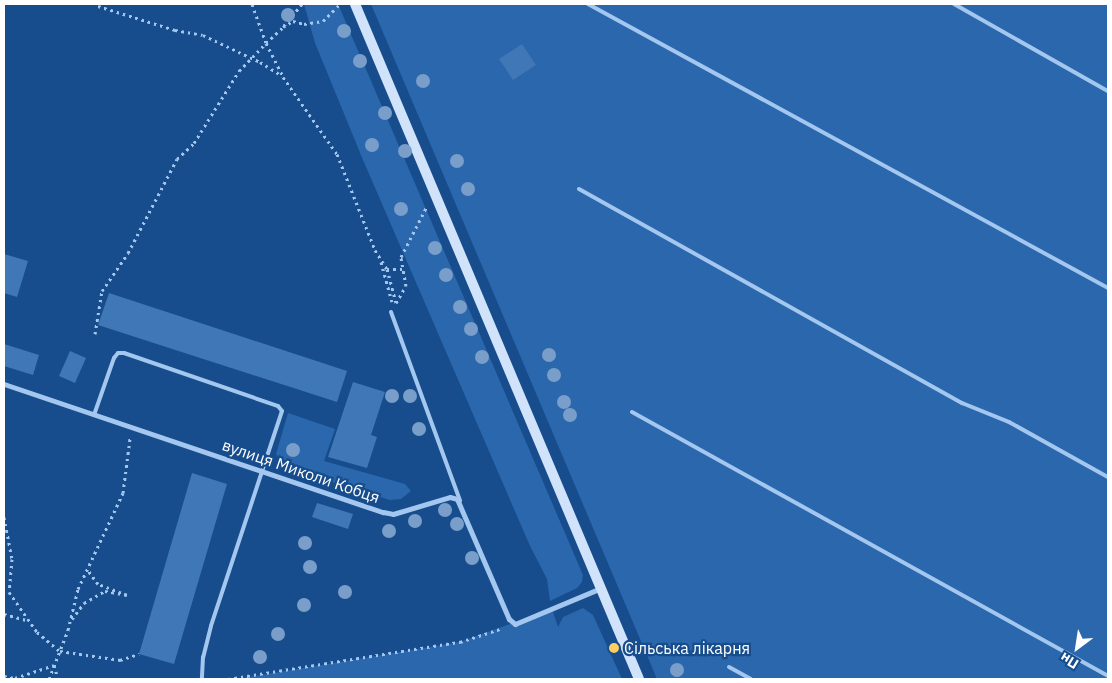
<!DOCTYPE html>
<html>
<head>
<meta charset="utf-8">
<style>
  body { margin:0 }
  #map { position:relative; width:1112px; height:683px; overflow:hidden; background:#174d8d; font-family:"IBM Plex Sans",sans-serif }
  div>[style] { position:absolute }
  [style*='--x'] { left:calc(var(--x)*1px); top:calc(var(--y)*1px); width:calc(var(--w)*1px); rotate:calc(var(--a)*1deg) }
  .green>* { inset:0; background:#2a67ac }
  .building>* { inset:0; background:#4077b6 }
  .path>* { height:3px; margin-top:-1.5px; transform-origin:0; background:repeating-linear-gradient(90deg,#a3c7ef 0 2.5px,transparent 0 6.5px) }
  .service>* { height:4px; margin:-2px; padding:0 2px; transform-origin:2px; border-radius:2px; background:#a3c7ef }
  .minor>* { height:5px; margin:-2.5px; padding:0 2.5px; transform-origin:2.5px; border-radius:2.5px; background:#a3c7ef }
  .secondary>* { height:10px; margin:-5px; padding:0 5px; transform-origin:5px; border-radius:5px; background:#d0e3fa }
  .trees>* { width:14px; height:14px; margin:-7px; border-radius:50%; background:#799eca }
  .dots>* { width:14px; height:14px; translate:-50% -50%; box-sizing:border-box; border:2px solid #174d8d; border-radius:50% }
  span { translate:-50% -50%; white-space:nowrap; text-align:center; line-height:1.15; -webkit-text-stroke:4.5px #174d8d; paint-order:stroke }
  .street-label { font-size:16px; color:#fff }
  .poi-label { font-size:16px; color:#fff }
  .left { translate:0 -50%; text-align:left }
  .frame { position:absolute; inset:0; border:5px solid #fff; pointer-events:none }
  .north { position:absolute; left:1052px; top:623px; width:50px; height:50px; -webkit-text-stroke:4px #174d8d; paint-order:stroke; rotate:211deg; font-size:14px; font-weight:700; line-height:20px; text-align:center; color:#fff }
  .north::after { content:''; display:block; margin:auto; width:18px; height:22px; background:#fff; clip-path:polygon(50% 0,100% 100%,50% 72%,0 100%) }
</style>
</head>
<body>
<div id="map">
  <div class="green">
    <div style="clip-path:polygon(304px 4px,338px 4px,583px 575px,582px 582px,577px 588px,550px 601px,547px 579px,530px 546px,363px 160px,315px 43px)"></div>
    <div style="clip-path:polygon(371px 4px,1108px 4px,1108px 679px,657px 679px)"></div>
    <div style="clip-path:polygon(288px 413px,335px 429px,324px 461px,405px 484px,411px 491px,401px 499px,390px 500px,286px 468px,276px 454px)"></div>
    <div style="clip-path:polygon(583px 608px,593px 615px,622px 679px,237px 679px,460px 642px,552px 609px,558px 627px,563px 617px)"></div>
  </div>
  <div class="building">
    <div style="clip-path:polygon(522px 44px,536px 65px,513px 80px,499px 59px)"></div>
    <div style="clip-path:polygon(4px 254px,28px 261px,17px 297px,4px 293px)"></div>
    <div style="clip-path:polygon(109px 293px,347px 371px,337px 402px,98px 325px)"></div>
    <div style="clip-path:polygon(4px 344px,39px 355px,33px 375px,4px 366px)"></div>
    <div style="clip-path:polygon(70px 351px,86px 358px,75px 383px,59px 376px)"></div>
    <div style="clip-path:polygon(353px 382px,385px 392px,371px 435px,377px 437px,367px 468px,328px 457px)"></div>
    <div style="clip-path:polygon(192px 473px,227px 484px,174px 664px,139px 654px)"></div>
    <div style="clip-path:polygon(317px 503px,353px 514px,348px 529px,312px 517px)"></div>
  </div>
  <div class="path">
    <div style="--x:252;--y:4;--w:41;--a:70.3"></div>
    <div style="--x:266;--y:43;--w:23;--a:-43"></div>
    <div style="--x:302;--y:4;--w:30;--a:130"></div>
    <div style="--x:283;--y:27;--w:12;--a:-31"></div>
    <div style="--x:293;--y:21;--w:11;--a:15"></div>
    <div style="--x:304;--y:24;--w:19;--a:-9"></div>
    <div style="--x:323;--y:21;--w:24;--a:-45"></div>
    <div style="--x:98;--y:6;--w:81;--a:17.3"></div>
    <div style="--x:175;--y:30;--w:28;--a:10"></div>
    <div style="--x:203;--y:35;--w:63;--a:25.3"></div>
    <div style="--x:260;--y:62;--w:26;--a:32"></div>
    <div style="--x:381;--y:262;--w:41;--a:74.6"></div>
    <div style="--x:387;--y:269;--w:16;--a:0"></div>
    <div style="--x:396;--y:303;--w:20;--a:-60"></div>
    <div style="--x:406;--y:286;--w:29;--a:-100"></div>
    <div style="--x:401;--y:257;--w:55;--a:-63"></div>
    <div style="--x:95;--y:334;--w:44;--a:-80.8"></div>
    <div style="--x:102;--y:291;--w:46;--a:-55.6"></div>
    <div style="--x:128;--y:253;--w:106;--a:-62.5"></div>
    <div style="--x:177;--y:159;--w:23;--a:-43"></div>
    <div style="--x:194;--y:143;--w:85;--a:-58"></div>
    <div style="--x:239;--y:71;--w:39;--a:-46"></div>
    <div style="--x:266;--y:43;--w:38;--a:63"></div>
    <div style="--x:283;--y:77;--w:94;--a:55"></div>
    <div style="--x:337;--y:154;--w:103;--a:68.4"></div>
    <div style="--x:375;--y:250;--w:22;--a:58"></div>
    <div style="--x:387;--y:269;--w:35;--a:75"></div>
    <div style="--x:4;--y:517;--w:43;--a:79.2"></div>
    <div style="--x:12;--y:559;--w:33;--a:95"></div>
    <div style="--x:9;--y:592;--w:49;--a:55"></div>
    <div style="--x:37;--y:632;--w:30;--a:40"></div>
    <div style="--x:60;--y:651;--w:61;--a:8.5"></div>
    <div style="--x:120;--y:660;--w:20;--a:-18"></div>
    <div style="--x:4;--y:614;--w:24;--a:15"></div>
    <div style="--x:72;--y:619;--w:20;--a:-53"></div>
    <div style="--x:84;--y:603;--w:24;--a:-30"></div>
    <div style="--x:105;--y:591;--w:22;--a:10"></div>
    <div style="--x:127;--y:595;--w:31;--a:-159"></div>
    <div style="--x:98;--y:584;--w:17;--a:-126"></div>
    <div style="--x:4;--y:676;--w:11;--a:10"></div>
    <div style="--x:15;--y:678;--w:41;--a:-18.4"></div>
    <div style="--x:54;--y:665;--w:15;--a:74"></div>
    <div style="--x:49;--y:679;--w:53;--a:-68.8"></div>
    <div style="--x:68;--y:630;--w:42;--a:-76.3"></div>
    <div style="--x:78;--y:589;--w:106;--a:-64.9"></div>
    <div style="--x:123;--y:493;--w:55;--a:-82.7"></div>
    <div style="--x:228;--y:679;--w:235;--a:-9.1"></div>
    <div style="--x:460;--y:642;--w:45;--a:-18"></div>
  </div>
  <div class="service">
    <div style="--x:588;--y:4;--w:592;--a:28.64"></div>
    <div style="--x:954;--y:4;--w:177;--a:29.5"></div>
    <div style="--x:579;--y:189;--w:439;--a:29.2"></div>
    <div style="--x:962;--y:403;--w:51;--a:22"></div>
    <div style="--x:1009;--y:422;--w:113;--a:29.1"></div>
    <div style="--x:391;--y:312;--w:201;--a:69.9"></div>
    <div style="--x:632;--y:412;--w:544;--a:29.01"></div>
    <div style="--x:94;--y:415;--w:60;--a:-70.7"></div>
    <div style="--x:114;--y:358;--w:6;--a:-51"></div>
    <div style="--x:118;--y:353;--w:6;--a:0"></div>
    <div style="--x:124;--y:353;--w:163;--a:19"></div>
    <div style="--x:278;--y:406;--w:6;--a:51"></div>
    <div style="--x:282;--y:411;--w:226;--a:108.3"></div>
    <div style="--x:211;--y:626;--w:32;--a:104"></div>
    <div style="--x:203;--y:657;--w:22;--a:93"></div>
    <div style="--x:729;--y:667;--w:25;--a:29"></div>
  </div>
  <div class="minor">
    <div style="--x:4;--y:384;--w:400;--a:18.7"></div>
    <div style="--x:383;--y:512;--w:10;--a:11"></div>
    <div style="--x:393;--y:514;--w:59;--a:-16.6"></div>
    <div style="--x:450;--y:497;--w:7;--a:16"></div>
    <div style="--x:457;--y:499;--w:131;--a:66.6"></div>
    <div style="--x:509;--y:619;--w:8;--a:40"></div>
    <div style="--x:515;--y:624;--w:93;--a:-22.7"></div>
  </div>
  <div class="secondary">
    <div style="--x:355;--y:4;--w:732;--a:67.18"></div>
  </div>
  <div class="trees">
    <div style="left:288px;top:15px"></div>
    <div style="left:344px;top:31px"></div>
    <div style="left:360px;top:61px"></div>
    <div style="left:423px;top:81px"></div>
    <div style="left:385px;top:113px"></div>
    <div style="left:372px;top:145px"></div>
    <div style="left:405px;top:151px"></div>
    <div style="left:457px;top:161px"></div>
    <div style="left:468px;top:189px"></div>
    <div style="left:401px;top:209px"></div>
    <div style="left:435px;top:248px"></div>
    <div style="left:446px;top:275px"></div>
    <div style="left:460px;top:307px"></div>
    <div style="left:471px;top:329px"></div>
    <div style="left:549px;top:355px"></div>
    <div style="left:482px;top:357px"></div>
    <div style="left:554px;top:375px"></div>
    <div style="left:392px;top:396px"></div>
    <div style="left:410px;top:396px"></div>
    <div style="left:564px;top:402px"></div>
    <div style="left:570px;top:415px"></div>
    <div style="left:419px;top:429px"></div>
    <div style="left:293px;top:450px"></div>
    <div style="left:445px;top:510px"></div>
    <div style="left:415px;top:521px"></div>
    <div style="left:457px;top:524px"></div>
    <div style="left:389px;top:531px"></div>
    <div style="left:305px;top:543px"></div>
    <div style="left:472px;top:558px"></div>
    <div style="left:310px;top:567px"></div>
    <div style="left:345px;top:592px"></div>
    <div style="left:304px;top:605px"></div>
    <div style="left:278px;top:634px"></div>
    <div style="left:260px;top:657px"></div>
    <div style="left:677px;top:670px"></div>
  </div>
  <div class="dots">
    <div style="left:614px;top:648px;background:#ffce61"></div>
  </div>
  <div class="street-label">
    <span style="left:301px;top:471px;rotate:19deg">вулиця Миколи Кобця</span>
  </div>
  <div class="poi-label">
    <span class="left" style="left:624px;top:648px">Сільська лікарня</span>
  </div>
  <div class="frame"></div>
  <div class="north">Пн</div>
</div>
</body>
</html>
